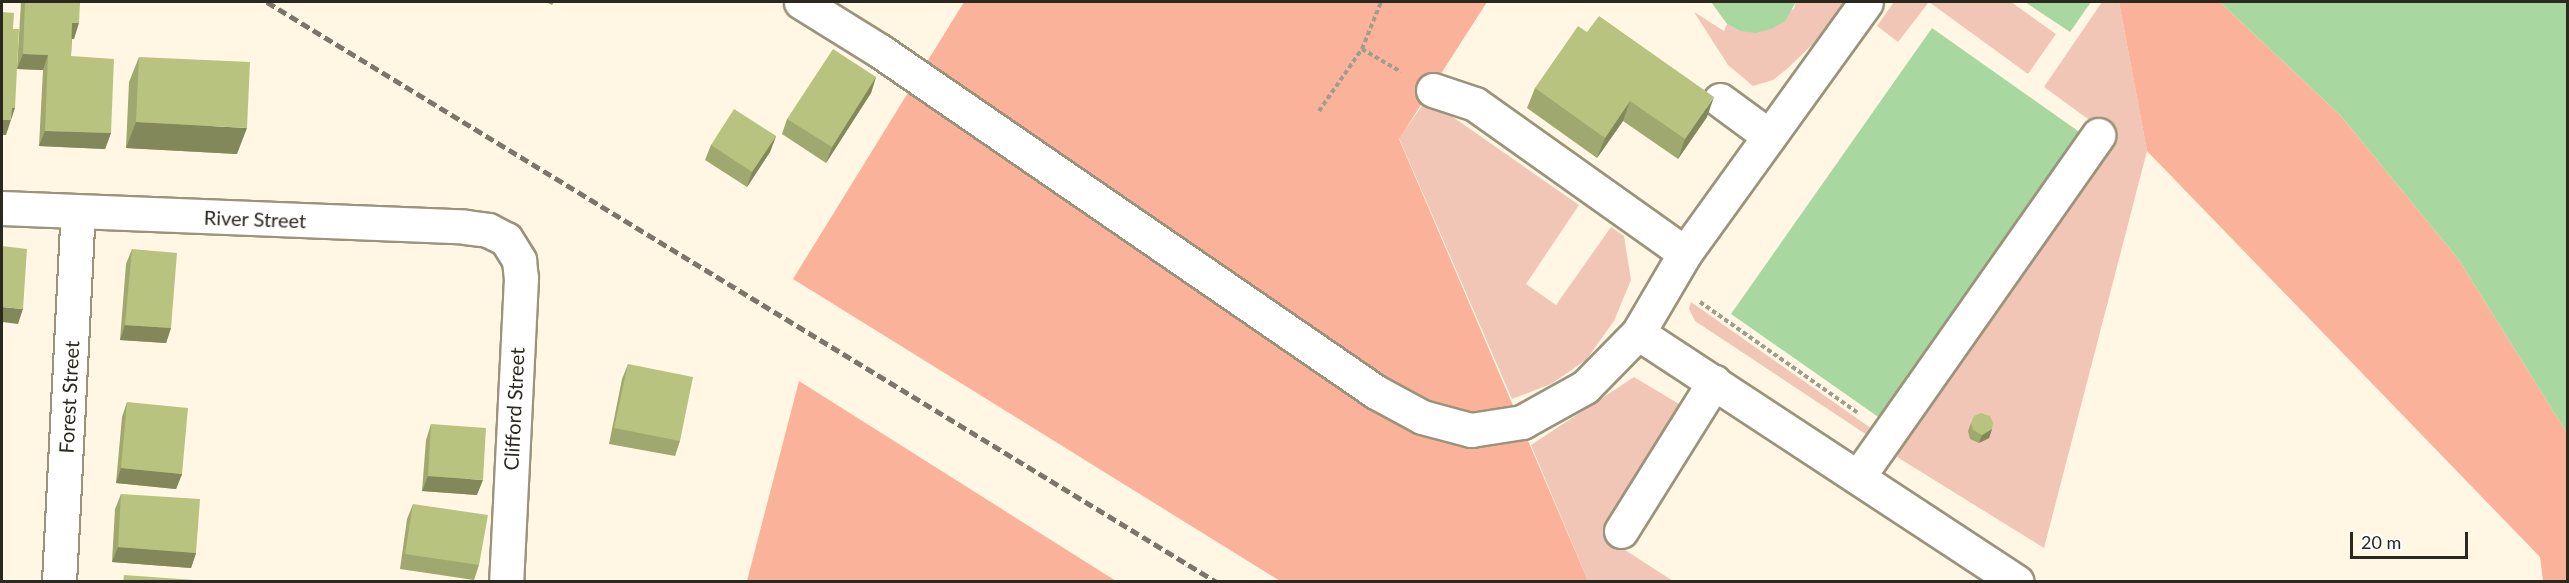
<!DOCTYPE html>
<html>
<head>
<meta charset="utf-8">
<style>
  body { margin:0 }
  #map { position:relative; width:2569px; height:583px; overflow:hidden; background:#fff7e3; font-family:Lato,sans-serif }
  div>[style] { position:absolute }
  [style*='--x'] { left:calc(var(--x)*1px); top:calc(var(--y)*1px); width:calc(var(--w)*1px); rotate:calc(var(--a)*1deg) }
  .green>* { inset:0; background:#f2c6b7 }
  .forest>* { inset:0; background:#fab39a }
  .water>* { inset:0; background:#a8d8a0 }
  .path>* { height:4px; margin-top:-2px; transform-origin:0; background:repeating-linear-gradient(90deg,#a29c8d 0 4.5px,transparent 0 7.5px) }
  .roads { filter:drop-shadow(2px 0 #9b937b) drop-shadow(-2px 0 #9b937b) drop-shadow(0 2px #9b937b) drop-shadow(0 -2px #9b937b) }
  .minor>* { height:33px; margin:-16.5px; padding:0 16.5px; transform-origin:16.5px; border-radius:16.5px; background:#fff }
  .rail>* { height:4.5px; margin-top:-2.25px; transform-origin:0; background:repeating-linear-gradient(90deg,#7b7669 0 9px,transparent 0 13.5px) }
  .wall>* { inset:0; background:#9fa86e }
  .shaded-wall>* { inset:0; background:#82885a }
  .building>* { inset:0; background:#b9c380 }
  span { translate:-50% -50%; white-space:nowrap; text-align:center; line-height:1.15; -webkit-text-stroke:4.5px #fff; paint-order:stroke }
  .street-label { font-size:20px; color:#2b281f }
  .frame { position:absolute; inset:0; border:3px solid #2b281f; pointer-events:none }
  .scale { position:absolute; left:2350px; top:532px; width:118px; height:27px; box-sizing:border-box; border:3px solid #2b281f; border-top:0; padding-left:8px; font-size:18px; line-height:21px; white-space:nowrap; color:#2b281f; -webkit-text-stroke:4px #fff; paint-order:stroke }
</style>
</head>
<body>
<div id="map">
  <div class="green">
    <div style="clip-path:polygon(1796px 2px,1843px 2px,1843px 7px,1815px 42px,1788px 68px,1773px 80px,1753px 86px,1728px 65px,1694px 12px,1724px 31px,1727px 24px,1740px 31px,1794px 9px)"></div>
    <div style="clip-path:polygon(1894px 2px,2011px 2px,2056px 34px,2028px 74px,1929px 2px,1898px 42px,1877px 26px)"></div>
    <div style="clip-path:polygon(2102px 2px,2119px 2px,2147px 151px,2044px 548px,1897px 457px,1920px 407px,2110px 135px,2044px 87px)"></div>
    <div style="clip-path:polygon(1427px 99px,1579px 205px,1526px 284px,1556px 305px,1611px 227px,1624px 236px,1631px 280px,1614px 321px,1586px 360px,1551px 384px,1512px 399px,1399px 138px)"></div>
    <div style="clip-path:polygon(1691px 302px,1875px 431px,1867px 435px,1695px 321px,1689px 309px)"></div>
    <div style="clip-path:polygon(1634px 377px,1689px 410px,1608px 539px,1673px 581px,1588px 581px,1531px 445px)"></div>
  </div>
  <div class="forest">
    <div style="clip-path:polygon(964px 2px,1487px 2px,1399px 139px,1588px 581px,1280px 581px,793px 279px)"></div>
    <div style="clip-path:polygon(2119px 2px,2220px 2px,2341px 116px,2459px 260px,2567px 433px,2567px 581px,2543px 581px,2540px 557px,2147px 151px)"></div>
    <div style="clip-path:polygon(799px 381px,1116px 581px,747px 581px)"></div>
  </div>
  <div class="water">
    <div style="clip-path:polygon(1711px 2px,1796px 2px,1785px 21px,1771px 29px,1756px 33px,1740px 31px,1727px 24px)"></div>
    <div style="clip-path:polygon(2025px 2px,2091px 2px,2070px 32px)"></div>
    <div style="clip-path:polygon(2220px 2px,2567px 2px,2567px 433px,2459px 260px,2341px 116px)"></div>
    <div style="clip-path:polygon(1932px 28px,2085px 136px,1884px 421px,1731px 314px)"></div>
  </div>
  <div class="path">
    <div style="--x:1362;--y:49;--w:45;--a:30.5"></div>
    <div style="--x:1319;--y:111;--w:75;--a:-55.3"></div>
    <div style="--x:1362;--y:49;--w:51;--a:-68"></div>
    <div style="--x:1700;--y:302;--w:193;--a:35.1"></div>
  </div>
  <div class="roads">
    <div class="minor">
      <div style="--x:801;--y:2;--w:93;--a:31.8"></div>
      <div style="--x:880;--y:51;--w:602;--a:34.51"></div>
      <div style="--x:1376;--y:392;--w:52;--a:28.5"></div>
      <div style="--x:1422;--y:417;--w:51;--a:14.9"></div>
      <div style="--x:1471;--y:430;--w:52;--a:-8.9"></div>
      <div style="--x:1522;--y:422;--w:72;--a:-29.1"></div>
      <div style="--x:1585;--y:387;--w:76;--a:-45.5"></div>
      <div style="--x:1638;--y:333;--w:93;--a:-59.6"></div>
      <div style="--x:1685;--y:253;--w:309;--a:-54.2"></div>
      <div style="--x:1433;--y:90;--w:44;--a:18.4"></div>
      <div style="--x:1475;--y:104;--w:257;--a:35.4"></div>
      <div style="--x:1720;--y:100;--w:61;--a:36.3"></div>
      <div style="--x:2;--y:208;--w:463;--a:2.3"></div>
      <div style="--x:465;--y:227;--w:23;--a:7"></div>
      <div style="--x:488;--y:230;--w:20;--a:27"></div>
      <div style="--x:506;--y:239;--w:25;--a:58"></div>
      <div style="--x:519;--y:260;--w:18;--a:84"></div>
      <div style="--x:521;--y:278;--w:304;--a:92.8"></div>
      <div style="--x:1638;--y:333;--w:453;--a:33.3"></div>
      <div style="--x:1858;--y:477;--w:418;--a:-54.9"></div>
      <div style="--x:1621;--y:531;--w:176;--a:-58"></div>
      <div style="--x:59;--y:582;--w:370;--a:-87.1"></div>
    </div>
  </div>
  <div class="rail">
    <div style="--x:267;--y:2;--w:1113;--a:31.41"></div>
  </div>
  <div class="wall">
    <div style="clip-path:polygon(21px 2px,80px 2px,74px 39px,72px 39px,71px 56px,111px 133px,105px 149px,39px 146px,43px 70px,17px 69px)"></div>
    <div style="clip-path:polygon(546px 2px,554px 2px,552px 5px)"></div>
    <div style="clip-path:polygon(1587px 32px,1707px 117px,1678px 159px,1623px 121px,1597px 158px,1527px 108px,1535px 88px)"></div>
    <div style="clip-path:polygon(139px 57px,237px 154px,126px 148px,129px 82px)"></div>
    <div style="clip-path:polygon(876px 77px,871px 93px,826px 163px,782px 134px,787px 119px)"></div>
    <div style="clip-path:polygon(776px 136px,770px 152px,747px 187px,705px 160px,711px 145px)"></div>
    <div style="clip-path:polygon(132px 249px,171px 328px,166px 343px,120px 340px,126px 264px)"></div>
    <div style="clip-path:polygon(628px 364px,680px 441px,675px 456px,609px 444px,622px 379px)"></div>
    <div style="clip-path:polygon(127px 402px,182px 474px,176px 489px,116px 483px,122px 417px)"></div>
    <div style="clip-path:polygon(1971px 423px,1992px 429px,1989px 438px,1979px 443px,1970px 439px,1968px 431px)"></div>
    <div style="clip-path:polygon(431px 424px,477px 495px,422px 491px,426px 440px)"></div>
    <div style="clip-path:polygon(121px 494px,196px 553px,191px 568px,112px 562px,115px 509px)"></div>
    <div style="clip-path:polygon(413px 504px,479px 565px,474px 580px,400px 569px,407px 519px)"></div>
  </div>
  <div class="shaded-wall">
    <div style="clip-path:polygon(72px 23px,79px 23px,74px 39px,67px 38px)"></div>
    <div style="clip-path:polygon(23px 54px,48px 55px,43px 70px,17px 69px)"></div>
    <div style="clip-path:polygon(876px 77px,871px 93px,826px 163px,832px 147px)"></div>
    <div style="clip-path:polygon(1714px 97px,1707px 117px,1678px 159px,1685px 139px)"></div>
    <div style="clip-path:polygon(1630px 101px,1623px 121px,1597px 158px,1605px 138px)"></div>
    <div style="clip-path:polygon(12px 108px,15px 108px,6px 135px,2px 135px,2px 120px)"></div>
    <div style="clip-path:polygon(136px 122px,247px 128px,237px 154px,126px 148px)"></div>
    <div style="clip-path:polygon(45px 131px,111px 133px,105px 149px,39px 146px)"></div>
    <div style="clip-path:polygon(776px 136px,770px 152px,747px 187px,752px 172px)"></div>
    <div style="clip-path:polygon(2px 307px,23px 309px,18px 324px,2px 322px)"></div>
    <div style="clip-path:polygon(125px 325px,171px 328px,166px 343px,120px 340px)"></div>
    <div style="clip-path:polygon(1992px 429px,1989px 438px,1979px 443px,1982px 435px)"></div>
    <div style="clip-path:polygon(121px 468px,182px 474px,176px 489px,116px 483px)"></div>
    <div style="clip-path:polygon(428px 476px,483px 480px,477px 495px,422px 491px)"></div>
    <div style="clip-path:polygon(118px 547px,196px 553px,191px 568px,112px 562px)"></div>
  </div>
  <div class="building">
    <div style="clip-path:polygon(25px 2px,80px 2px,79px 23px,72px 23px,71px 56px,114px 59px,111px 133px,45px 131px,48px 55px,23px 54px)"></div>
    <div style="clip-path:polygon(2px 12px,14px 13px,13px 29px,19px 29px,15px 108px,12px 108px,11px 120px,2px 120px)"></div>
    <div style="clip-path:polygon(1599px 16px,1714px 97px,1685px 139px,1630px 101px,1605px 138px,1535px 88px,1578px 26px,1587px 32px)"></div>
    <div style="clip-path:polygon(833px 49px,876px 77px,832px 147px,787px 119px)"></div>
    <div style="clip-path:polygon(139px 57px,250px 62px,247px 128px,136px 122px)"></div>
    <div style="clip-path:polygon(734px 109px,776px 136px,752px 172px,711px 145px)"></div>
    <div style="clip-path:polygon(2px 246px,27px 249px,23px 309px,2px 307px)"></div>
    <div style="clip-path:polygon(132px 249px,177px 253px,171px 328px,125px 325px)"></div>
    <div style="clip-path:polygon(628px 364px,693px 377px,680px 441px,614px 428px)"></div>
    <div style="clip-path:polygon(127px 402px,188px 408px,182px 474px,121px 468px)"></div>
    <div style="clip-path:polygon(1981px 413px,1990px 416px,1993px 423px,1992px 429px,1982px 435px,1973px 430px,1971px 423px,1974px 416px)"></div>
    <div style="clip-path:polygon(431px 424px,486px 428px,483px 480px,428px 476px)"></div>
    <div style="clip-path:polygon(121px 494px,200px 499px,196px 553px,118px 547px)"></div>
    <div style="clip-path:polygon(413px 504px,488px 515px,479px 565px,405px 554px)"></div>
    <div style="clip-path:polygon(124px 575px,194px 580px,193px 582px,123px 582px)"></div>
  </div>
  <div class="street-label">
    <span style="left:255px;top:219px;rotate:2deg">River Street</span>
    <span style="left:69px;top:397px;rotate:-87deg">Forest Street</span>
    <span style="left:514px;top:409px;rotate:-87deg">Clifford Street</span>
  </div>
  <div class="frame"></div>
  <div class="scale">20 m</div>
</div>
</body>
</html>
